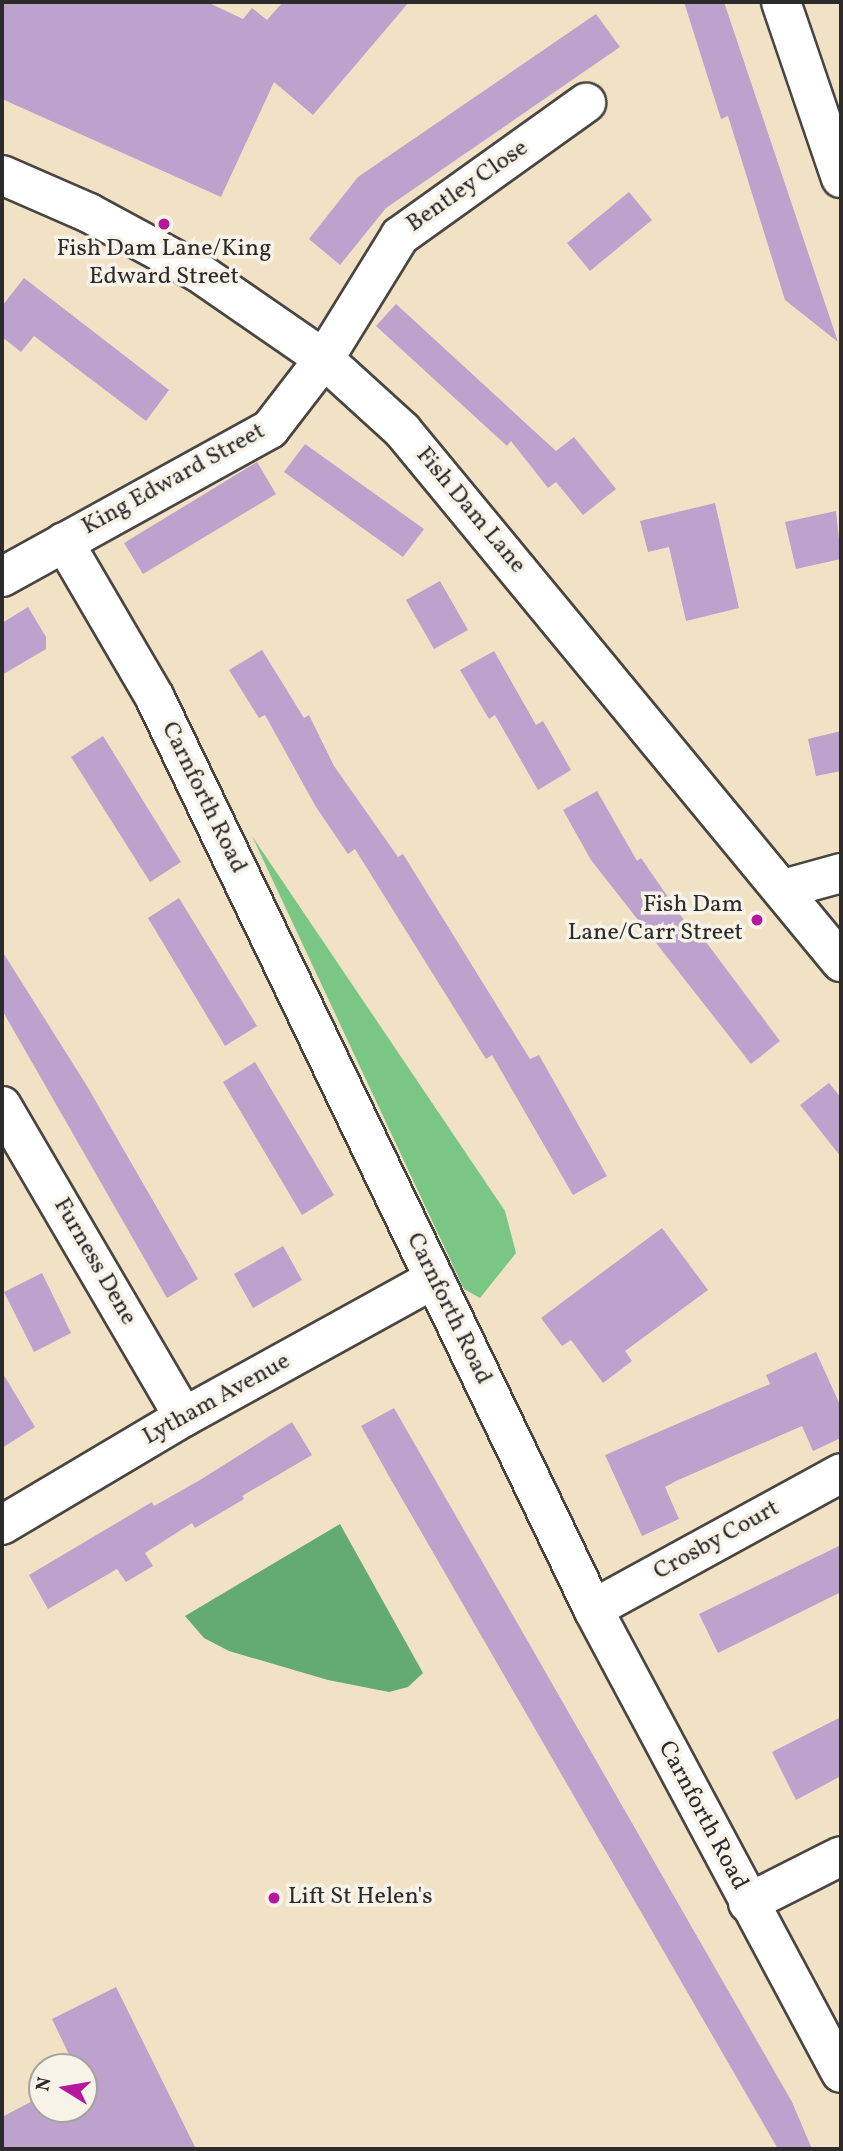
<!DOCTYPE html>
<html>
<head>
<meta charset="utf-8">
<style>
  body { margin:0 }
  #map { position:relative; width:843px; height:2151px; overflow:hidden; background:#f1e2c6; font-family:Vollkorn,serif }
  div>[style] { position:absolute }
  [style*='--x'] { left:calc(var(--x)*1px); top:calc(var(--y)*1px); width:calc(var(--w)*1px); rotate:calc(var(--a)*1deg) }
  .green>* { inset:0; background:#7ac685 }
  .forest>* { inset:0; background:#63ab72 }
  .building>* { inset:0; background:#bca2cc }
  .roads { filter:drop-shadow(2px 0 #494642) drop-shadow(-2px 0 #494642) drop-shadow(0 2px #494642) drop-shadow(0 -2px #494642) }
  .minor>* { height:38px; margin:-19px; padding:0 19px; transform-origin:19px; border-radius:19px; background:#fff }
  .dots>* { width:19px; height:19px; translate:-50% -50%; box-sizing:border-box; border:4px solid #f7f3e8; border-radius:50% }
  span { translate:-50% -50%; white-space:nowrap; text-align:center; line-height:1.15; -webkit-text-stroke:7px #f7f3e8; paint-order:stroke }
  .street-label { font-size:24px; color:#2b2b2b }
  .poi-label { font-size:24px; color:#2b2b2b }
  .right { translate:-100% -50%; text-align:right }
  .left { translate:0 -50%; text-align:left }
  .frame { position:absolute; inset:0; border:4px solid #2b2b2b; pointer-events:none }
  .north { position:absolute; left:28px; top:2053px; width:70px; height:70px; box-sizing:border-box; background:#f7f3e8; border:2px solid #a5a39c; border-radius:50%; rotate:281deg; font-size:19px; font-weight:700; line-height:28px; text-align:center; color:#2b2b2b }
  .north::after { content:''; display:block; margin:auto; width:24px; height:32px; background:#b5179e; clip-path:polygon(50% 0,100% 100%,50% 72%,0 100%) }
</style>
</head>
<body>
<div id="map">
  <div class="green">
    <div style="clip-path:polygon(252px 836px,505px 1211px,516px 1253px,480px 1298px,464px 1289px)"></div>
  </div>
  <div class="forest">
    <div style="clip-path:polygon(340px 1524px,423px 1673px,408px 1687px,389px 1692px,328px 1680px,229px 1651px,204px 1638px,185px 1616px)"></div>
  </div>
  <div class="building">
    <div style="clip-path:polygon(2px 2px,207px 2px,243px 19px,252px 8px,267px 20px,283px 2px,409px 2px,313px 115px,274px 82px,221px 197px,2px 99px)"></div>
    <div style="clip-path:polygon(684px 2px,724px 2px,838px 342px,785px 300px,728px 116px,721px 119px)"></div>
    <div style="clip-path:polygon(596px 14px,620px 47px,386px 208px,340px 265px,309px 239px,358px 177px)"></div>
    <div style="clip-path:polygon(629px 192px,652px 220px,590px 271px,567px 243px)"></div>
    <div style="clip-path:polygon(24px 278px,169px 390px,146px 421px,34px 336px,21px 352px,2px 337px,2px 306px)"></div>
    <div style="clip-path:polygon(396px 304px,556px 451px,574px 437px,616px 489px,583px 515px,556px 482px,548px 488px,511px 441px,507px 446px,376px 326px)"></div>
    <div style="clip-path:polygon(305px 444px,424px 529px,403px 557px,284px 472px)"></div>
    <div style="clip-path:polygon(257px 462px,276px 494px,143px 574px,124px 543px)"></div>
    <div style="clip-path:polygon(715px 503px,739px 608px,686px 621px,669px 547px,648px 552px,640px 521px)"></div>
    <div style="clip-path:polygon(836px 511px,841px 559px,796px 569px,785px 522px)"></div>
    <div style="clip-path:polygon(440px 581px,468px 630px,434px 649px,406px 600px)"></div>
    <div style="clip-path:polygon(28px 607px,46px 637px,46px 649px,2px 675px,2px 623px)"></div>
    <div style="clip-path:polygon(262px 650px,304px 718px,309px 715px,334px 766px,398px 857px,403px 854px,530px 1059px,539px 1055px,607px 1176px,573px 1195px,492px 1055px,486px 1059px,355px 849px,348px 854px,316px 807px,265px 715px,259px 718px,229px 670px)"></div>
    <div style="clip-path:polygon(494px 651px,536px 725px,543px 721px,571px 770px,538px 790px,495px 715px,489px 719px,460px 670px)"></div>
    <div style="clip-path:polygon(841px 731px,841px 771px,816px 776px,808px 739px)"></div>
    <div style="clip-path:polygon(103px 736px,181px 862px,150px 882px,71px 757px)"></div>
    <div style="clip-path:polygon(597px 791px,637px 861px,641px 858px,690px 929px,694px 926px,780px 1041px,751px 1064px,591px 860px,563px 810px)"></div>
    <div style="clip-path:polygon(179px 898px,257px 1026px,225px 1046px,148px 918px)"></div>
    <div style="clip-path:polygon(2px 951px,87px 1086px,198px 1279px,167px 1298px,2px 1010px)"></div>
    <div style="clip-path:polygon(255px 1062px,334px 1195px,302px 1215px,223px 1082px)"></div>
    <div style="clip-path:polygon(829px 1083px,841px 1098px,841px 1157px,800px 1105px)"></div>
    <div style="clip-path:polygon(662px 1228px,708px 1290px,625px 1351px,632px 1361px,603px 1383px,571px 1340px,562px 1346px,541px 1318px)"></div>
    <div style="clip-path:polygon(283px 1246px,302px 1280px,253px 1308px,234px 1274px)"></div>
    <div style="clip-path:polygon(42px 1273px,71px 1333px,34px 1352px,4px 1292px)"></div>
    <div style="clip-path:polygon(816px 1352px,841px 1407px,841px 1438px,813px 1451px,802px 1426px,676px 1481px,665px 1487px,679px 1519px,642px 1536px,605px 1455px,770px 1384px,766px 1375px)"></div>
    <div style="clip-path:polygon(2px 1372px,35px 1427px,2px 1448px)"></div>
    <div style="clip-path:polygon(394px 1408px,792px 2102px,812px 2149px,778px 2149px,390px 1478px,361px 1426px)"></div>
    <div style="clip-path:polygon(292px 1422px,312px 1455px,242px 1496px,244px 1499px,195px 1528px,192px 1523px,145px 1553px,153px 1566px,126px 1582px,117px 1569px,48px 1609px,29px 1575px,152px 1502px,154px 1506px,200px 1480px)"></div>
    <div style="clip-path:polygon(841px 1545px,841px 1592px,718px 1653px,699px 1614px)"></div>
    <div style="clip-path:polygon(841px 1717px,841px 1776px,796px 1800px,772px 1752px)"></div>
    <div style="clip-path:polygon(116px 1987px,196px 2149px,2px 2149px,2px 2117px,42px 2096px,42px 2109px,84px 2109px,84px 2067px,75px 2067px,52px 2019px)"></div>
  </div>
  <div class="roads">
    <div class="minor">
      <div style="--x:781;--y:2;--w:186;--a:71.2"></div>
      <div style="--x:2;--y:175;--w:95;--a:23.6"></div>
      <div style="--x:89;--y:213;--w:124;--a:28.4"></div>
      <div style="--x:198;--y:272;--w:153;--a:34.6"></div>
      <div style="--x:324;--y:359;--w:105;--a:42.3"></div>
      <div style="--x:402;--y:430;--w:690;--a:50.47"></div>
      <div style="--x:64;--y:542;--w:181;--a:59.7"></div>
      <div style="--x:155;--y:698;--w:1011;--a:64.32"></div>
      <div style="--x:593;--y:1609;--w:526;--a:61.88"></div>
      <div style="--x:2;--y:577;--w:306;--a:-28.9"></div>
      <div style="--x:270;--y:429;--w:88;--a:-52.4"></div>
      <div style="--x:324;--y:359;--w:145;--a:-58.3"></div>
      <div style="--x:400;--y:236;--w:229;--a:-35.6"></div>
      <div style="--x:783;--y:889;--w:60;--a:-15.4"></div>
      <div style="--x:2;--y:1106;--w:360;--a:59.7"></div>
      <div style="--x:2;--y:1525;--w:212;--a:-30.7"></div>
      <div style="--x:184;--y:1417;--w:286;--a:-28.9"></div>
      <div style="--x:593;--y:1609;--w:283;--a:-28.7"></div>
      <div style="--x:748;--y:1903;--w:104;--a:-26.8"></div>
    </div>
  </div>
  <div class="dots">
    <div style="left:164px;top:224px;background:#b5179e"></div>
    <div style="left:757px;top:920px;background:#b5179e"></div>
    <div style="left:274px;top:1898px;background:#b5179e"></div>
  </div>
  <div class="street-label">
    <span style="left:468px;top:187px;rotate:-35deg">Bentley Close</span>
    <span style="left:174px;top:480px;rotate:-29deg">King Edward Street</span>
    <span style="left:470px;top:511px;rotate:50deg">Fish Dam Lane</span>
    <span style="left:203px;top:798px;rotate:64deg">Carnforth Road</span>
    <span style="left:94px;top:1262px;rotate:60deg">Furness Dene</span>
    <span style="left:448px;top:1309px;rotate:64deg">Carnforth Road</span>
    <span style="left:217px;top:1400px;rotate:-29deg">Lytham Avenue</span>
    <span style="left:717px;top:1541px;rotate:-29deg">Crosby Court</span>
    <span style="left:702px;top:1816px;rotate:62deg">Carnforth Road</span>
  </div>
  <div class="poi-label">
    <span style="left:164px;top:264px">Fish Dam Lane/King<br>Edward Street</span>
    <span class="right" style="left:743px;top:920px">Fish Dam<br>Lane/Carr Street</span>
    <span class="left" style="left:288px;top:1898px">Lift St Helen's</span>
  </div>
  <div class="frame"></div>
  <div class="north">N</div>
</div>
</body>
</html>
